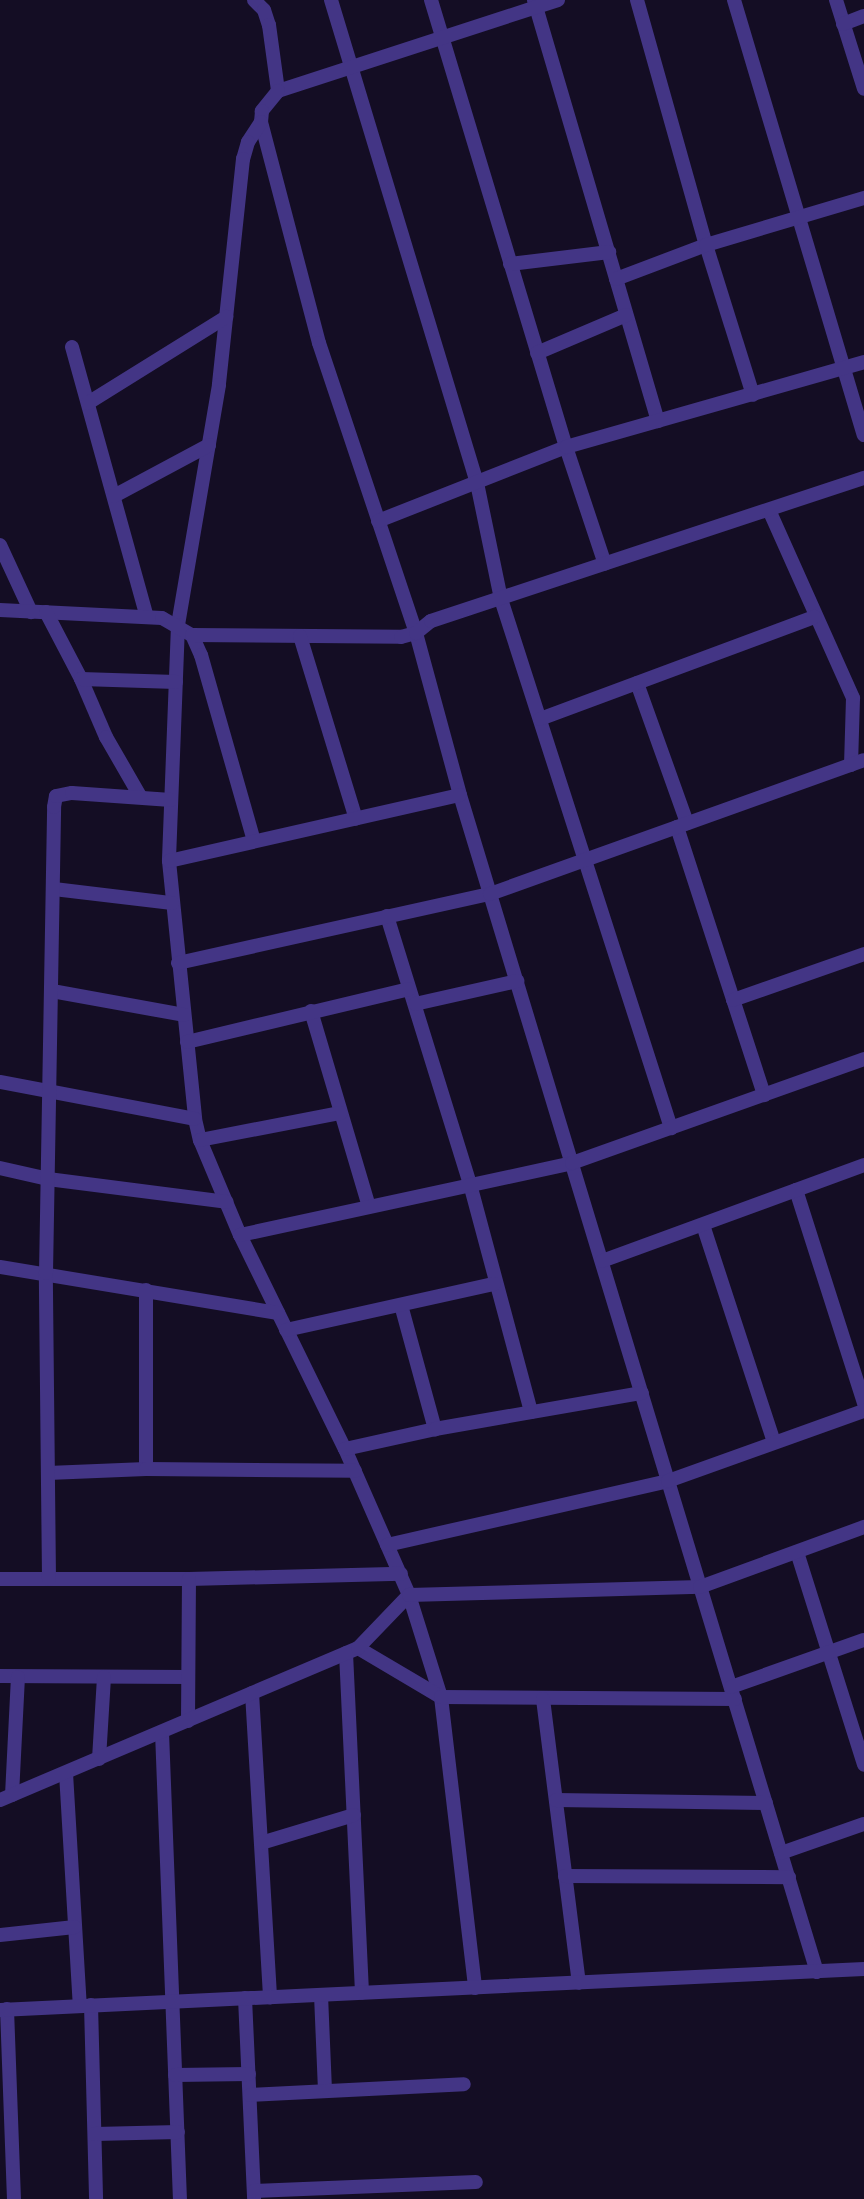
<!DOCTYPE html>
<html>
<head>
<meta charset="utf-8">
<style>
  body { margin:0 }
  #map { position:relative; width:864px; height:2199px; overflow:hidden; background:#140d24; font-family:Commissioner,sans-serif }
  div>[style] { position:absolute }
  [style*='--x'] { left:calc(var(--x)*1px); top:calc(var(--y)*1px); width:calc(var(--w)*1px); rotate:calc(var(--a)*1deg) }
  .minor>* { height:14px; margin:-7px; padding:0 7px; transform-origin:7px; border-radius:7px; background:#433585 }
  span { translate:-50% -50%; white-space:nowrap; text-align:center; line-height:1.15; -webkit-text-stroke:6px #140d24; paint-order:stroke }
</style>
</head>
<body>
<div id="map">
  <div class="minor">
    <div style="--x:254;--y:0;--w:14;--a:45"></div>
    <div style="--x:264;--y:10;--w:16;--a:72"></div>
    <div style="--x:269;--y:25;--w:67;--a:82.2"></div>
    <div style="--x:331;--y:0;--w:505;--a:73.18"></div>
    <div style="--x:477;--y:483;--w:118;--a:78.3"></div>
    <div style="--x:501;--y:599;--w:556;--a:72.18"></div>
    <div style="--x:431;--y:0;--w:467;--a:73.2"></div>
    <div style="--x:566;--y:447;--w:123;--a:71.6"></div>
    <div style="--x:534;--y:0;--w:439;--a:73.6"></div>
    <div style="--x:558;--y:0;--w:294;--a:162"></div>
    <div style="--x:278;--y:91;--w:26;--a:129"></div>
    <div style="--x:262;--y:111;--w:11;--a:95"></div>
    <div style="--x:261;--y:122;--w:228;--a:75.3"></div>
    <div style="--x:319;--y:343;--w:306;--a:71.5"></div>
    <div style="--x:416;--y:633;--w:168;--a:74.8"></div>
    <div style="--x:460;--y:795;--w:1230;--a:73.13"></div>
    <div style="--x:637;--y:0;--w:255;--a:74.3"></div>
    <div style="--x:706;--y:245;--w:157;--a:72.6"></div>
    <div style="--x:734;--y:0;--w:454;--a:73.4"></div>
    <div style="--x:836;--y:0;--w:93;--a:72.5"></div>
    <div style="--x:843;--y:24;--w:22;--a:-21"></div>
    <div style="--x:261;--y:122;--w:24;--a:123"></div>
    <div style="--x:248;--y:142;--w:18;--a:106"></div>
    <div style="--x:243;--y:159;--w:227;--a:96.1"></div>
    <div style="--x:219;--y:385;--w:243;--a:99.7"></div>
    <div style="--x:178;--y:625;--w:236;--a:92.2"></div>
    <div style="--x:169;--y:861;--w:259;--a:84.2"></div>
    <div style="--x:195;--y:1119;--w:22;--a:77"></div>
    <div style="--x:200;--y:1140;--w:103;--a:67.2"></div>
    <div style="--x:240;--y:1235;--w:238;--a:63.9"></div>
    <div style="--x:345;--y:1449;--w:159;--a:66.3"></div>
    <div style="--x:409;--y:1595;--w:107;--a:72.6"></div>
    <div style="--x:441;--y:1697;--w:293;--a:83.3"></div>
    <div style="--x:510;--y:264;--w:100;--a:-6.9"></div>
    <div style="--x:616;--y:279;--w:96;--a:-20.7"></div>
    <div style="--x:706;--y:245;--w:165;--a:-16.6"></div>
    <div style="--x:72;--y:347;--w:280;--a:74.5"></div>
    <div style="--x:537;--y:353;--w:97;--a:-23.1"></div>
    <div style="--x:88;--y:403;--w:163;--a:-31.9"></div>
    <div style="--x:114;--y:496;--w:108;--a:-28.2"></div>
    <div style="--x:769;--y:510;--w:206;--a:65.9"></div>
    <div style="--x:853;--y:698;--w:67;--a:91.7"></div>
    <div style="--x:378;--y:521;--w:202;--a:-21.5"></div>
    <div style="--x:566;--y:447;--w:310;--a:-15.9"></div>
    <div style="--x:0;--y:545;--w:74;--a:65.2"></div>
    <div style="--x:0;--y:610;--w:162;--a:2.8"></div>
    <div style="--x:162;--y:618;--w:34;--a:30"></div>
    <div style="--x:192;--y:635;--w:22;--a:66"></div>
    <div style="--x:201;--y:655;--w:193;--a:74.1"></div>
    <div style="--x:46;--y:612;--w:76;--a:62.4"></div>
    <div style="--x:81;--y:679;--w:63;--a:66.7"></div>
    <div style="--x:106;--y:737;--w:68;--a:60"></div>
    <div style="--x:192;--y:635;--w:209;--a:0.5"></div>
    <div style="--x:401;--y:637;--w:16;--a:-15"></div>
    <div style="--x:416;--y:633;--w:19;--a:-39"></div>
    <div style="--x:431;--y:621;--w:456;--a:-18.3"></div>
    <div style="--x:300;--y:636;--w:191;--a:73"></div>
    <div style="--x:81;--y:679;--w:95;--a:1.8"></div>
    <div style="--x:637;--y:683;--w:149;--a:70.3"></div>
    <div style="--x:540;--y:719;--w:293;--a:-20.4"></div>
    <div style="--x:677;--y:827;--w:282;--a:72"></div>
    <div style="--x:169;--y:861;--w:298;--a:-12.8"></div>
    <div style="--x:54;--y:889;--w:119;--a:6.8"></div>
    <div style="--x:387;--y:916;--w:281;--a:72.8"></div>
    <div style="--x:470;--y:1184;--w:236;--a:75"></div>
    <div style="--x:178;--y:963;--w:320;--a:-12.5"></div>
    <div style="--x:490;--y:894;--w:397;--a:-19.7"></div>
    <div style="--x:52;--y:991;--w:134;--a:10.3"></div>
    <div style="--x:733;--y:1000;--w:139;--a:-19.3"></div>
    <div style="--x:415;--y:1004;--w:105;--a:-12.7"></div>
    <div style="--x:311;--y:1011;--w:204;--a:73.5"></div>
    <div style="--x:187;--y:1042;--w:228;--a:-13.4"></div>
    <div style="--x:0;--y:1082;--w:198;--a:10.7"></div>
    <div style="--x:200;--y:1140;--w:143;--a:-10.9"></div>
    <div style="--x:0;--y:1168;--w:49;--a:12.9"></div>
    <div style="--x:48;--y:1179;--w:180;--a:7.3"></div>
    <div style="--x:796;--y:1190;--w:224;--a:72.3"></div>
    <div style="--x:703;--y:1225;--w:228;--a:71.9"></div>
    <div style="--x:240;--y:1235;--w:340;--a:-12.2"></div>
    <div style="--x:572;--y:1163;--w:310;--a:-19.6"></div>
    <div style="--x:602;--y:1261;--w:279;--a:-20.1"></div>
    <div style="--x:0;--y:1267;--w:282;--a:9.4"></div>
    <div style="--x:401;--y:1305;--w:129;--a:74.7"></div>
    <div style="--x:286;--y:1330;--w:213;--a:-12.5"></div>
    <div style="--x:345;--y:1449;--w:92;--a:-12.5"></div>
    <div style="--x:435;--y:1429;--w:210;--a:-9.9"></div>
    <div style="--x:146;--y:1469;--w:179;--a:-90"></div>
    <div style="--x:48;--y:1473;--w:98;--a:-2.3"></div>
    <div style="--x:146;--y:1469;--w:209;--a:0.5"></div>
    <div style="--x:387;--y:1545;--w:288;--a:-12.8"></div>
    <div style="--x:668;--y:1481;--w:208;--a:-19.7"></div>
    <div style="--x:797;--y:1552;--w:223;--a:72.5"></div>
    <div style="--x:0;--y:1579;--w:189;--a:0"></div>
    <div style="--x:189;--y:1579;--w:212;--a:-1.4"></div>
    <div style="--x:49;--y:1579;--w:306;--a:-90.6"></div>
    <div style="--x:46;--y:1273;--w:466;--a:-89"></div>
    <div style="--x:54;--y:807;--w:11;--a:-80"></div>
    <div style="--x:56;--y:796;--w:16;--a:-11"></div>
    <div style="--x:72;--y:793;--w:99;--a:4"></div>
    <div style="--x:358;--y:1648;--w:96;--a:30.6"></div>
    <div style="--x:441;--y:1697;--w:294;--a:0.4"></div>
    <div style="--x:346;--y:1653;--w:340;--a:87.3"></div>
    <div style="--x:0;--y:1676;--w:188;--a:0.3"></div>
    <div style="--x:731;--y:1687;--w:141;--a:-19.5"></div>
    <div style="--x:252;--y:1693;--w:305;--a:86.6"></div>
    <div style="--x:543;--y:1699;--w:286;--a:82.8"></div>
    <div style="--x:188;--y:1721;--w:142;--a:-89.6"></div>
    <div style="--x:162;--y:1732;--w:467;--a:87.8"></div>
    <div style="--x:99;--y:1759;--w:82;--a:-86.5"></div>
    <div style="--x:66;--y:1773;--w:233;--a:86.6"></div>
    <div style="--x:12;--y:1795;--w:118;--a:-87.1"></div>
    <div style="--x:0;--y:1800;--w:389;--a:-23"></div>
    <div style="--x:358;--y:1648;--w:74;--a:-46.1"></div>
    <div style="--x:409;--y:1595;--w:291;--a:-1.6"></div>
    <div style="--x:700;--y:1587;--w:175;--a:-20.1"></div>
    <div style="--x:556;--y:1800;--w:210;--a:0.8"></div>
    <div style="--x:261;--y:1843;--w:97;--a:-16.8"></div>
    <div style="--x:781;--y:1853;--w:88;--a:-19.3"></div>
    <div style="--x:565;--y:1876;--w:224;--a:0.3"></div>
    <div style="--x:0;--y:1935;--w:75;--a:-6.1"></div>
    <div style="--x:321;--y:1995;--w:96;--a:87.6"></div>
    <div style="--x:245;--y:1998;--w:200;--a:87.4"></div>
    <div style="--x:91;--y:2005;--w:194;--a:88.5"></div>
    <div style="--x:7;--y:2009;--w:190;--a:87.9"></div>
    <div style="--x:0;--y:2010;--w:865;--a:-2.72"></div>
    <div style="--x:175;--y:2075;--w:74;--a:-0.8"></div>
    <div style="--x:250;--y:2095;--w:214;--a:-2.9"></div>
    <div style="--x:95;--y:2134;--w:83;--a:-1.4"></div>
    <div style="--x:254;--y:2191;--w:222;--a:-2.3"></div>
  </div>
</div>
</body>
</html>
